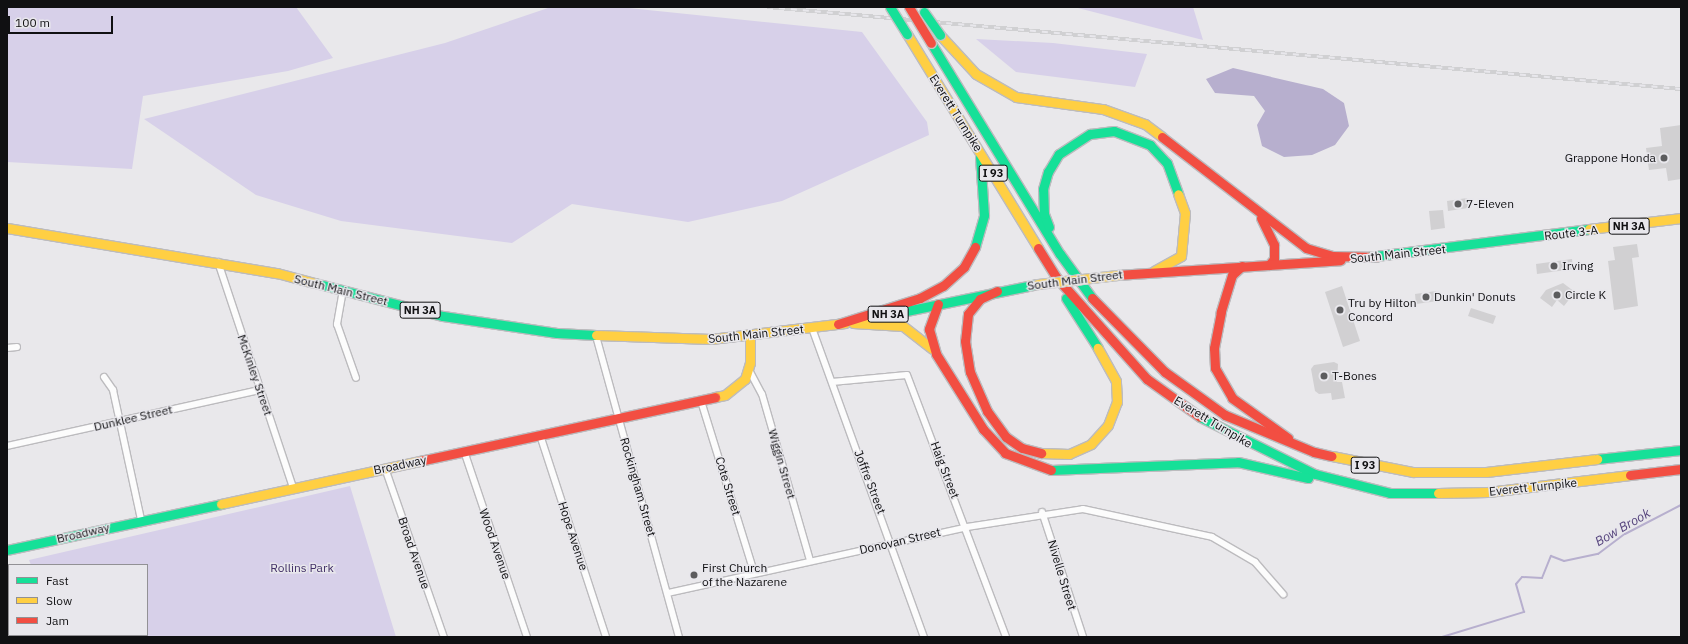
<!DOCTYPE html>
<html>
<head>
<meta charset="utf-8">
<style>
  body { margin:0 }
  #map { position:relative; width:1688px; height:644px; overflow:hidden; background:#e9e8eb; font-family:"IBM Plex Sans",sans-serif }
  div>[style] { position:absolute }
  [style*='--x'] { left:calc(var(--x)*1px); top:calc(var(--y)*1px); width:calc(var(--w)*1px); rotate:calc(var(--a)*1deg) }
  .green>* { inset:0; background:#d7d0e9 }
  .water>* { inset:0; background:#b7afce }
  .stream>* { height:2px; margin:-1px; padding:0 1px; transform-origin:1px; border-radius:1px; background:#b7afce }
  .building>* { inset:0; background:#d1d0d2 }
  .roads { filter:drop-shadow(1px 0 #bcbbbe) drop-shadow(-1px 0 #bcbbbe) drop-shadow(0 1px #bcbbbe) drop-shadow(0 -1px #bcbbbe) }
  .street>* { height:6px; margin:-3px; padding:0 3px; transform-origin:3px; border-radius:3px; background:#fcfcfc }
  .fast>* { height:9px; margin:-4.5px; padding:0 4.5px; transform-origin:4.5px; border-radius:4.5px; background:#16e098 }
  .slow>* { height:9px; margin:-4.5px; padding:0 4.5px; transform-origin:4.5px; border-radius:4.5px; background:#ffcf43 }
  .jam>* { height:9px; margin:-4.5px; padding:0 4.5px; transform-origin:4.5px; border-radius:4.5px; background:#f24e42 }
  .rail>* { height:3.5px; margin-top:-1.75px; transform-origin:0; background:repeating-linear-gradient(90deg,#e8e7ec 0 6px,#d0d0d2 0 12px); box-sizing:border-box; border-block:1px solid #d0d0d2 }
  .bridges { filter:drop-shadow(1px 0 #c3c3c4) drop-shadow(-1px 0 #c3c3c4) drop-shadow(0 1px #c3c3c4) drop-shadow(0 -1px #c3c3c4) }
  .fast-bridge>* { height:9px; margin:-4.5px; padding:0 4.5px; transform-origin:4.5px; border-radius:4.5px; background:#16e098 }
  .slow-bridge>* { height:9px; margin:-4.5px; padding:0 4.5px; transform-origin:4.5px; border-radius:4.5px; background:#ffcf43 }
  .jam-bridge>* { height:9px; margin:-4.5px; padding:0 4.5px; transform-origin:4.5px; border-radius:4.5px; background:#f24e42 }
  .dots>* { width:11px; height:11px; translate:-50% -50%; box-sizing:border-box; border:2px solid #e8e7ec; border-radius:50% }
  span { translate:-50% -50%; white-space:nowrap; text-align:center; line-height:1.15; -webkit-text-stroke:3px #e8e7ec; paint-order:stroke }
  .shield-label span { padding:1px 3px; background:#e8e7ec; border:1px solid; border-radius:3px; -webkit-text-stroke-width:0 }
  .shield-label { font-size:11px; color:#101012; font-weight:700 }
  .street-label { font-size:12px; color:#101012 }
  .poi-label { font-size:12px; color:#101012 }
  .right { translate:-100% -50%; text-align:right }
  .left { translate:0 -50%; text-align:left }
  .park-label { font-size:12px; color:#423067 }
  .water-label { font-size:13px; color:#54427b; font-style:italic }
  .frame { position:absolute; inset:0; border:8px solid #101012; pointer-events:none }
  .legend { position:absolute; left:8px; top:564px; width:140px; height:72px; box-sizing:border-box; background:#e8e7ec; border:1px solid #929195; margin:0; padding:5px 7px; list-style:none; font-size:12px; color:#101012 }
  .legend li { display:flex; align-items:center; gap:8px; height:20px }
  .legend b { width:20px; border:1px solid #929195 }
  .scale { position:absolute; left:8px; top:16px; width:105px; height:18px; box-sizing:border-box; border:2px solid #101012; border-top:0; padding-left:5px; font-size:12px; line-height:14px; white-space:nowrap; color:#101012; -webkit-text-stroke:3px #e8e7ec; paint-order:stroke }
</style>
</head>
<body>
<div id="map">
  <div class="green">
    <div style="clip-path:polygon(7px 7px,296px 7px,333px 58px,288px 71px,143px 96px,132px 169px,7px 162px)"></div>
    <div style="clip-path:polygon(551px 7px,619px 7px,862px 32px,927px 122px,929px 135px,782px 201px,688px 222px,572px 204px,512px 243px,341px 221px,256px 195px,144px 119px,445px 43px)"></div>
    <div style="clip-path:polygon(1074px 7px,1193px 7px,1203px 40px)"></div>
    <div style="clip-path:polygon(976px 39px,1053px 43px,1147px 54px,1135px 87px,1016px 72px)"></div>
    <div style="clip-path:polygon(350px 486px,396px 637px,48px 637px,147px 635px,147px 565px,31px 565px,29px 560px)"></div>
  </div>
  <div class="water">
    <div style="clip-path:polygon(1233px 68px,1323px 89px,1344px 103px,1349px 126px,1335px 145px,1312px 155px,1284px 157px,1262px 146px,1257px 125px,1265px 111px,1254px 96px,1215px 93px,1206px 79px)"></div>
  </div>
  <div class="stream">
    <div style="--x:1442;--y:637;--w:86;--a:-17"></div>
    <div style="--x:1524;--y:612;--w:29;--a:-106"></div>
    <div style="--x:1516;--y:584;--w:9;--a:-49"></div>
    <div style="--x:1522;--y:577;--w:20;--a:3"></div>
    <div style="--x:1542;--y:578;--w:24;--a:-68"></div>
    <div style="--x:1551;--y:556;--w:14;--a:21"></div>
    <div style="--x:1564;--y:561;--w:35;--a:-12"></div>
    <div style="--x:1598;--y:554;--w:34;--a:-37"></div>
    <div style="--x:1625;--y:534;--w:63;--a:-27.4"></div>
  </div>
  <div class="building">
    <div style="clip-path:polygon(1681px 125px,1681px 179px,1668px 181px,1666px 168px,1649px 170px,1646px 148px,1662px 146px,1660px 128px)"></div>
    <div style="clip-path:polygon(1467px 198px,1468px 208px,1448px 211px,1447px 201px)"></div>
    <div style="clip-path:polygon(1443px 210px,1445px 228px,1431px 230px,1429px 211px)"></div>
    <div style="clip-path:polygon(1637px 244px,1639px 257px,1632px 258px,1638px 306px,1614px 310px,1608px 261px,1615px 260px,1613px 247px)"></div>
    <div style="clip-path:polygon(1572px 259px,1573px 269px,1537px 274px,1536px 264px)"></div>
    <div style="clip-path:polygon(1563px 283px,1575px 292px,1564px 306px,1557px 300px,1552px 307px,1540px 298px,1546px 290px)"></div>
    <div style="clip-path:polygon(1342px 286px,1360px 341px,1343px 347px,1325px 292px)"></div>
    <div style="clip-path:polygon(1436px 291px,1438px 301px,1416px 304px,1415px 294px)"></div>
    <div style="clip-path:polygon(1471px 308px,1496px 316px,1493px 324px,1468px 316px)"></div>
    <div style="clip-path:polygon(1334px 362px,1338px 364px,1337px 382px,1342px 382px,1345px 398px,1332px 400px,1331px 393px,1319px 394px,1315px 391px,1311px 369px,1314px 365px)"></div>
  </div>
  <div class="roads">
    <div class="street">
      <div style="--x:218;--y:262;--w:237;--a:71.6"></div>
      <div style="--x:343;--y:290;--w:35;--a:100"></div>
      <div style="--x:337;--y:324;--w:57;--a:70.6"></div>
      <div style="--x:812;--y:328;--w:329;--a:70.1"></div>
      <div style="--x:596;--y:336;--w:312;--a:74.6"></div>
      <div style="--x:7;--y:348;--w:10;--a:-6"></div>
      <div style="--x:749;--y:370;--w:27;--a:62"></div>
      <div style="--x:762;--y:394;--w:173;--a:73.9"></div>
      <div style="--x:104;--y:377;--w:16;--a:55"></div>
      <div style="--x:113;--y:390;--w:133;--a:77.8"></div>
      <div style="--x:832;--y:382;--w:75;--a:-5.3"></div>
      <div style="--x:907;--y:375;--w:280;--a:69.3"></div>
      <div style="--x:701;--y:401;--w:179;--a:72.8"></div>
      <div style="--x:540;--y:435;--w:213;--a:71.9"></div>
      <div style="--x:7;--y:446;--w:259;--a:-12.5"></div>
      <div style="--x:464;--y:451;--w:196;--a:71.3"></div>
      <div style="--x:385;--y:468;--w:179;--a:70.8"></div>
      <div style="--x:1042;--y:512;--w:132;--a:71.8"></div>
      <div style="--x:668;--y:593;--w:306;--a:-12.4"></div>
      <div style="--x:967;--y:527;--w:117;--a:-8.8"></div>
      <div style="--x:1083;--y:509;--w:132;--a:12.2"></div>
      <div style="--x:1212;--y:537;--w:50;--a:30.2"></div>
      <div style="--x:1255;--y:562;--w:43;--a:48.8"></div>
    </div>
    <div class="fast">
      <div style="--x:931;--y:43;--w:247;--a:58.6"></div>
      <div style="--x:1060;--y:254;--w:54;--a:54"></div>
      <div style="--x:1049;--y:227;--w:14;--a:-111"></div>
      <div style="--x:1044;--y:214;--w:25;--a:-92"></div>
      <div style="--x:1043;--y:189;--w:18;--a:-74"></div>
      <div style="--x:1048;--y:172;--w:21;--a:-59"></div>
      <div style="--x:1059;--y:154;--w:37;--a:-33"></div>
      <div style="--x:1090;--y:134;--w:24;--a:-7"></div>
      <div style="--x:1114;--y:131;--w:39;--a:21"></div>
      <div style="--x:1150;--y:145;--w:25;--a:47"></div>
      <div style="--x:1167;--y:163;--w:33;--a:70"></div>
      <div style="--x:975;--y:247;--w:33;--a:-74"></div>
      <div style="--x:984;--y:215;--w:58;--a:-93.9"></div>
      <div style="--x:1368;--y:257;--w:223;--a:-7.2"></div>
      <div style="--x:315;--y:283;--w:132;--a:14.5"></div>
      <div style="--x:443;--y:316;--w:115;--a:8.5"></div>
      <div style="--x:557;--y:333;--w:39;--a:3"></div>
      <div style="--x:1066;--y:298;--w:59;--a:57.4"></div>
      <div style="--x:877;--y:317;--w:164;--a:-11.6"></div>
      <div style="--x:1200;--y:417;--w:128;--a:26.4"></div>
      <div style="--x:1315;--y:474;--w:77;--a:14.2"></div>
      <div style="--x:1390;--y:493;--w:48;--a:0"></div>
      <div style="--x:1597;--y:459;--w:84;--a:-6.1"></div>
      <div style="--x:1051;--y:470;--w:187;--a:-2.4"></div>
      <div style="--x:1238;--y:462;--w:72;--a:12.9"></div>
      <div style="--x:7;--y:550;--w:219;--a:-12.1"></div>
    </div>
    <div class="slow">
      <div style="--x:907;--y:34;--w:251;--a:58.5"></div>
      <div style="--x:940;--y:35;--w:53;--a:47.3"></div>
      <div style="--x:976;--y:74;--w:46;--a:29.9"></div>
      <div style="--x:1016;--y:97;--w:88;--a:7.9"></div>
      <div style="--x:1103;--y:109;--w:45;--a:19.7"></div>
      <div style="--x:1145;--y:124;--w:21;--a:37"></div>
      <div style="--x:7;--y:228;--w:274;--a:9.5"></div>
      <div style="--x:277;--y:273;--w:39;--a:15"></div>
      <div style="--x:1589;--y:229;--w:93;--a:-6.8"></div>
      <div style="--x:1154;--y:271;--w:31;--a:-29"></div>
      <div style="--x:1181;--y:256;--w:43;--a:-84.7"></div>
      <div style="--x:1185;--y:213;--w:20;--a:-110"></div>
      <div style="--x:853;--y:323;--w:50;--a:3.4"></div>
      <div style="--x:903;--y:326;--w:37;--a:38"></div>
      <div style="--x:596;--y:335;--w:115;--a:2"></div>
      <div style="--x:711;--y:339;--w:135;--a:-6.8"></div>
      <div style="--x:715;--y:397;--w:10;--a:-11"></div>
      <div style="--x:725;--y:395;--w:26;--a:-39"></div>
      <div style="--x:745;--y:379;--w:17;--a:-73"></div>
      <div style="--x:750;--y:363;--w:27;--a:-90"></div>
      <div style="--x:1041;--y:453;--w:28;--a:2"></div>
      <div style="--x:1069;--y:454;--w:24;--a:-24"></div>
      <div style="--x:1091;--y:444;--w:25;--a:-48"></div>
      <div style="--x:1108;--y:425;--w:25;--a:-69"></div>
      <div style="--x:1117;--y:402;--w:21;--a:-93"></div>
      <div style="--x:1116;--y:381;--w:38;--a:-119"></div>
      <div style="--x:1332;--y:456;--w:83;--a:11.2"></div>
      <div style="--x:1413;--y:472;--w:73;--a:0"></div>
      <div style="--x:1486;--y:472;--w:112;--a:-6.7"></div>
      <div style="--x:1438;--y:493;--w:50;--a:-1.1"></div>
      <div style="--x:1488;--y:492;--w:143;--a:-6.8"></div>
      <div style="--x:221;--y:504;--w:204;--a:-12.2"></div>
    </div>
    <div class="jam">
      <div style="--x:1162;--y:137;--w:182;--a:37.6"></div>
      <div style="--x:1306;--y:248;--w:27;--a:17"></div>
      <div style="--x:1332;--y:256;--w:44;--a:1.3"></div>
      <div style="--x:1261;--y:218;--w:30;--a:64"></div>
      <div style="--x:1274;--y:245;--w:14;--a:90"></div>
      <div style="--x:1274;--y:259;--w:8;--a:130"></div>
      <div style="--x:1038;--y:248;--w:34;--a:58"></div>
      <div style="--x:1056;--y:277;--w:137;--a:48.3"></div>
      <div style="--x:1147;--y:379;--w:65;--a:35.6"></div>
      <div style="--x:1242;--y:266;--w:13;--a:138"></div>
      <div style="--x:1232;--y:275;--w:39;--a:107"></div>
      <div style="--x:1221;--y:312;--w:37;--a:101"></div>
      <div style="--x:1214;--y:348;--w:20;--a:87"></div>
      <div style="--x:1215;--y:368;--w:34;--a:60"></div>
      <div style="--x:1232;--y:398;--w:69;--a:35.5"></div>
      <div style="--x:1117;--y:275;--w:224;--a:-3.8"></div>
      <div style="--x:997;--y:291;--w:19;--a:155"></div>
      <div style="--x:980;--y:299;--w:19;--a:129"></div>
      <div style="--x:968;--y:314;--w:27;--a:96"></div>
      <div style="--x:965;--y:341;--w:31;--a:81"></div>
      <div style="--x:970;--y:372;--w:43;--a:66.4"></div>
      <div style="--x:987;--y:411;--w:32;--a:54"></div>
      <div style="--x:1006;--y:437;--w:19;--a:35"></div>
      <div style="--x:1022;--y:448;--w:20;--a:15"></div>
      <div style="--x:1092;--y:298;--w:104;--a:45.4"></div>
      <div style="--x:1165;--y:372;--w:74;--a:35.6"></div>
      <div style="--x:1225;--y:415;--w:96;--a:22.6"></div>
      <div style="--x:1314;--y:452;--w:18;--a:13"></div>
      <div style="--x:938;--y:304;--w:27;--a:110"></div>
      <div style="--x:929;--y:329;--w:26;--a:74"></div>
      <div style="--x:936;--y:354;--w:89;--a:57.9"></div>
      <div style="--x:983;--y:429;--w:33;--a:47"></div>
      <div style="--x:1005;--y:453;--w:49;--a:20.3"></div>
      <div style="--x:838;--y:324;--w:86;--a:-17.6"></div>
      <div style="--x:920;--y:298;--w:26;--a:-28"></div>
      <div style="--x:943;--y:286;--w:28;--a:-42"></div>
      <div style="--x:964;--y:267;--w:23;--a:-61"></div>
      <div style="--x:420;--y:461;--w:302;--a:-12.2"></div>
      <div style="--x:1630;--y:475;--w:51;--a:-6.7"></div>
    </div>
  </div>
  <div class="rail">
    <div style="--x:767;--y:7;--w:918;--a:5.13"></div>
  </div>
  <div class="bridges">
    <div class="fast-bridge">
      <div style="--x:890;--y:7;--w:32;--a:58"></div>
      <div style="--x:924;--y:12;--w:28;--a:55"></div>
    </div>
    <div class="slow-bridge">
      <div style="--x:1038;--y:284;--w:80;--a:-6.5"></div>
    </div>
    <div class="jam-bridge">
      <div style="--x:909;--y:7;--w:42;--a:58.6"></div>
    </div>
  </div>
  <div class="dots">
    <div style="left:1664px;top:158px;background:#5c5c5e"></div>
    <div style="left:1458px;top:204px;background:#5c5c5e"></div>
    <div style="left:1554px;top:266px;background:#5c5c5e"></div>
    <div style="left:1557px;top:295px;background:#5c5c5e"></div>
    <div style="left:1426px;top:297px;background:#5c5c5e"></div>
    <div style="left:1340px;top:310px;background:#5c5c5e"></div>
    <div style="left:1324px;top:376px;background:#5c5c5e"></div>
    <div style="left:694px;top:575px;background:#5c5c5e"></div>
  </div>
  <div class="shield-label">
    <span style="left:993px;top:173px">I 93</span>
    <span style="left:1629px;top:226px">NH 3A</span>
    <span style="left:420px;top:310px">NH 3A</span>
    <span style="left:888px;top:314px">NH 3A</span>
    <span style="left:1365px;top:465px">I 93</span>
  </div>
  <div class="street-label">
    <span style="left:956px;top:113px;rotate:58deg">Everett Turnpike</span>
    <span style="left:1571px;top:233px;rotate:-7deg">Route 3-A</span>
    <span style="left:1398px;top:254px;rotate:-6deg">South Main Street</span>
    <span style="left:1075px;top:280px;rotate:-7deg">South Main Street</span>
    <span style="left:341px;top:290px;rotate:14deg">South Main Street</span>
    <span style="left:756px;top:334px;rotate:-6deg">South Main Street</span>
    <span style="left:255px;top:375px;rotate:71deg">McKinley Street</span>
    <span style="left:133px;top:418px;rotate:-13deg">Dunklee Street</span>
    <span style="left:1213px;top:422px;rotate:31deg">Everett Turnpike</span>
    <span style="left:782px;top:464px;rotate:74deg">Wiggin Street</span>
    <span style="left:400px;top:465px;rotate:-12deg">Broadway</span>
    <span style="left:945px;top:470px;rotate:69deg">Haig Street</span>
    <span style="left:870px;top:482px;rotate:69deg">Joffre Street</span>
    <span style="left:728px;top:486px;rotate:73deg">Cote Street</span>
    <span style="left:638px;top:487px;rotate:74deg">Rockingham Street</span>
    <span style="left:1533px;top:487px;rotate:-6deg">Everett Turnpike</span>
    <span style="left:83px;top:533px;rotate:-13deg">Broadway</span>
    <span style="left:573px;top:536px;rotate:72deg">Hope Avenue</span>
    <span style="left:900px;top:541px;rotate:-13deg">Donovan Street</span>
    <span style="left:495px;top:544px;rotate:71deg">Wood Avenue</span>
    <span style="left:414px;top:553px;rotate:71deg">Broad Avenue</span>
    <span style="left:1062px;top:575px;rotate:73deg">Nivelle Street</span>
  </div>
  <div class="poi-label">
    <span class="right" style="left:1656px;top:158px">Grappone Honda</span>
    <span class="left" style="left:1466px;top:204px">7-Eleven</span>
    <span class="left" style="left:1562px;top:266px">Irving</span>
    <span class="left" style="left:1565px;top:295px">Circle K</span>
    <span class="left" style="left:1434px;top:297px">Dunkin' Donuts</span>
    <span class="left" style="left:1348px;top:310px">Tru by Hilton<br>Concord</span>
    <span class="left" style="left:1332px;top:376px">T-Bones</span>
    <span class="left" style="left:702px;top:575px">First Church<br>of the Nazarene</span>
  </div>
  <div class="park-label">
    <span style="left:302px;top:568px">Rollins Park</span>
  </div>
  <div class="water-label">
    <span style="left:1623px;top:528px;rotate:-30deg">Bow Brook</span>
  </div>
  <div class="frame"></div>
  <ul class="legend">
  <li><b style="height:5px;background:#16e098"></b>Fast</li>
  <li><b style="height:5px;background:#ffcf43"></b>Slow</li>
  <li><b style="height:5px;background:#f24e42"></b>Jam</li>
  </ul>
  <div class="scale">100 m</div>
</div>
</body>
</html>
